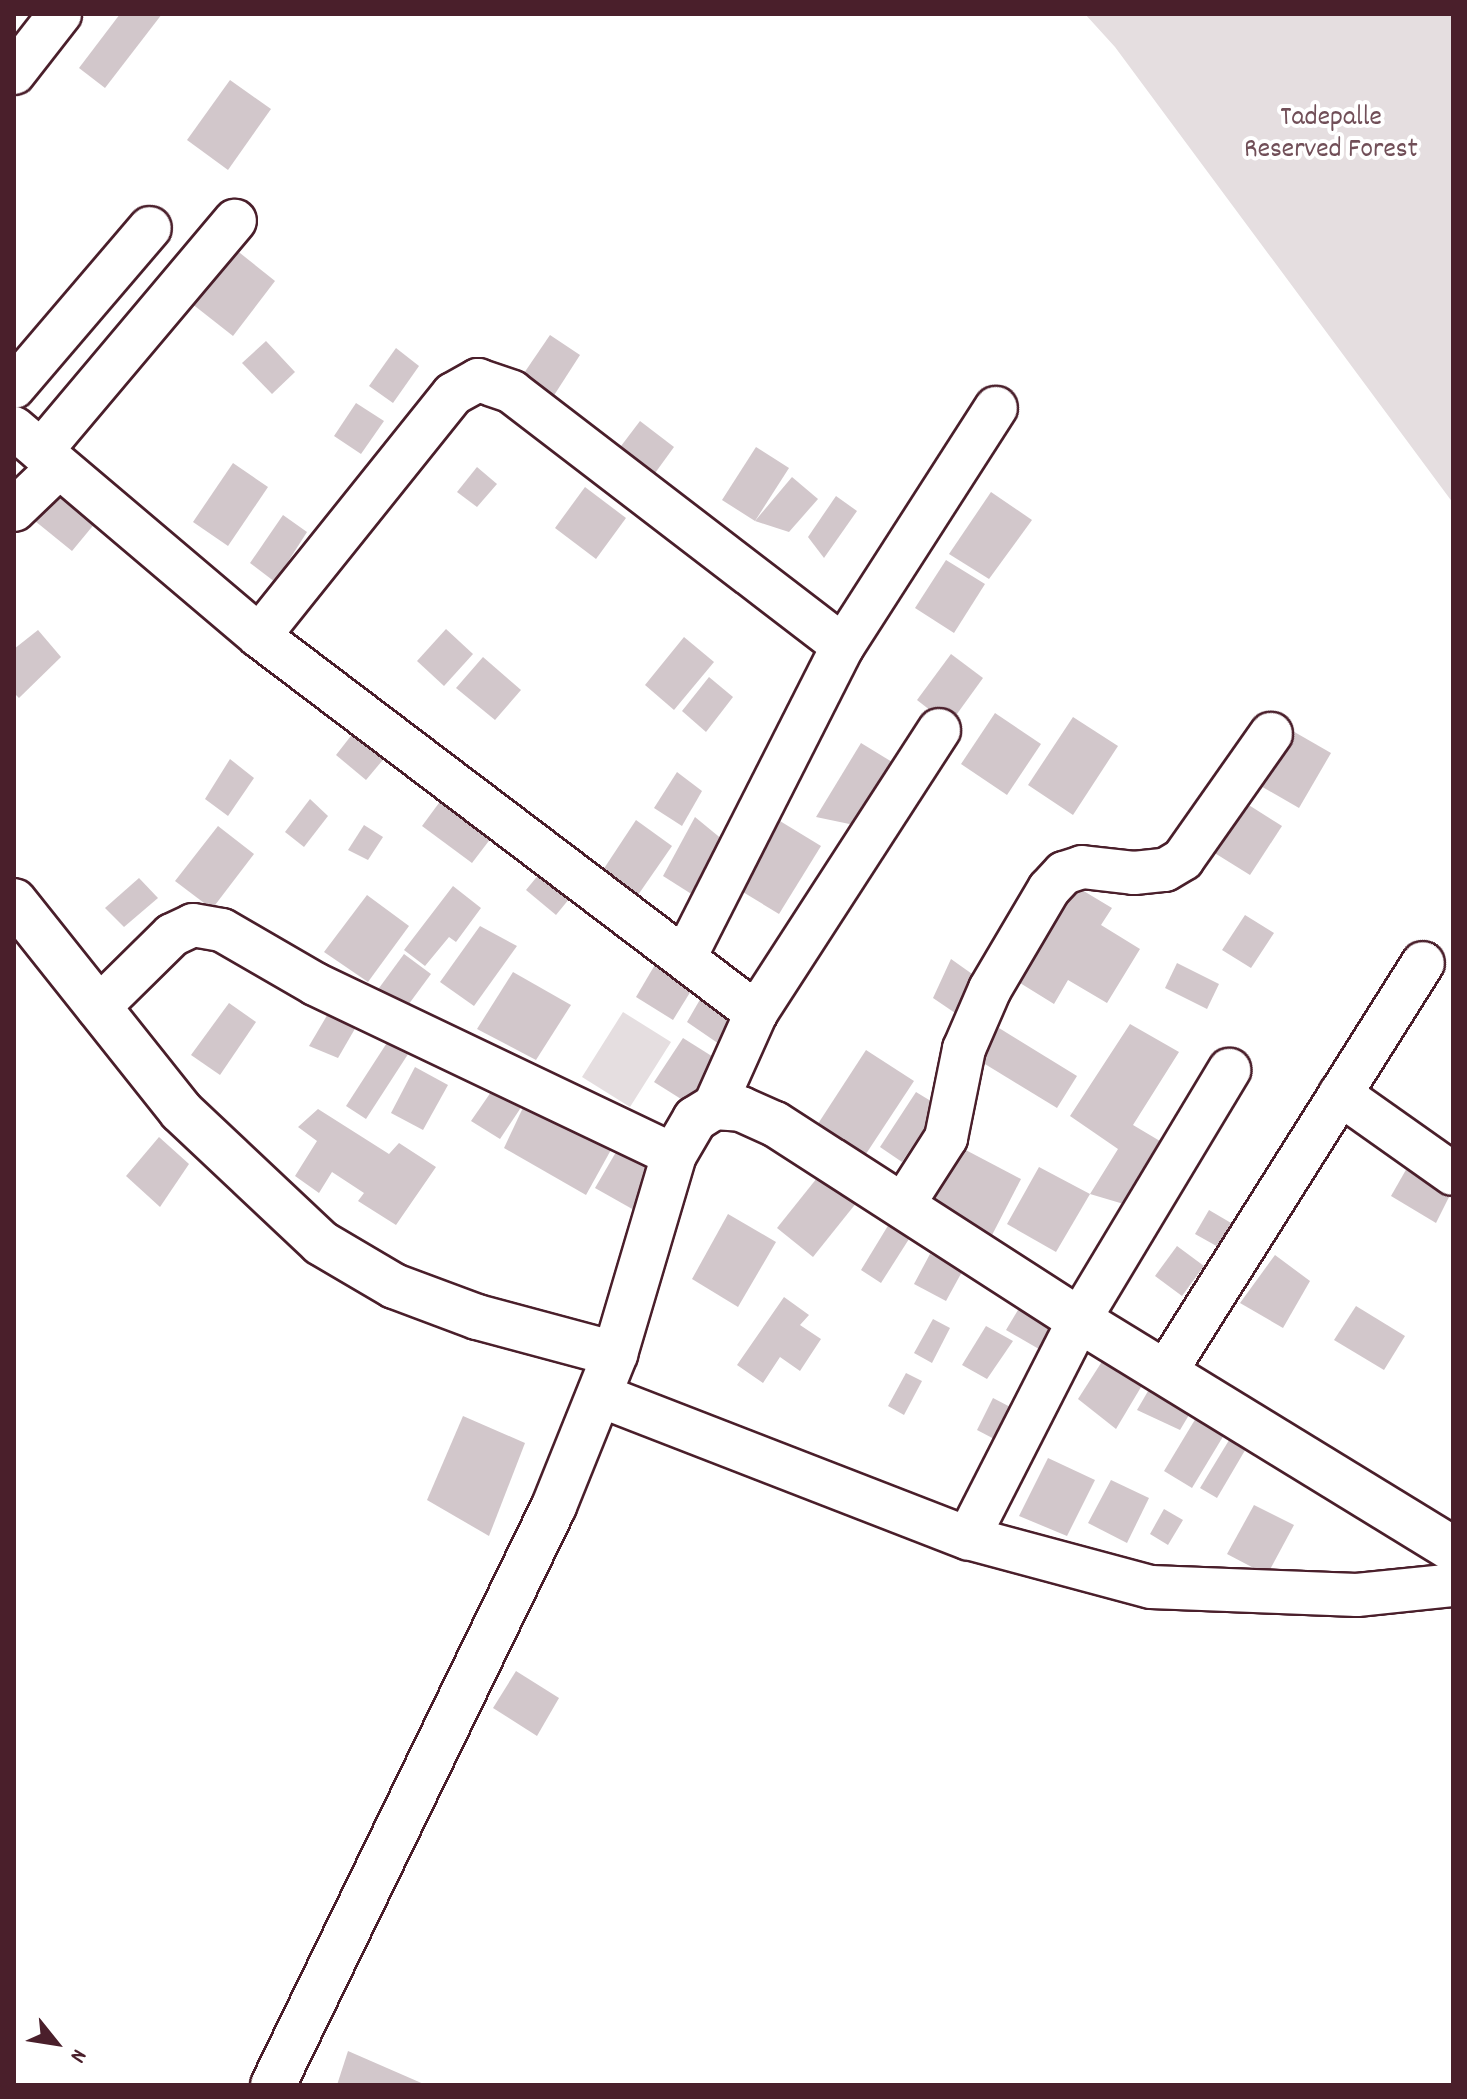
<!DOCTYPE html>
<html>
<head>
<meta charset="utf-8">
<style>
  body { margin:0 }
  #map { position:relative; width:1467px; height:2099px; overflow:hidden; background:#fff; font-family:Dekko,sans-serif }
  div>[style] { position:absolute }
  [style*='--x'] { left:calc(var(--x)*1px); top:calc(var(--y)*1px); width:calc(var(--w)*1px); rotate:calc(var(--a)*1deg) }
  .green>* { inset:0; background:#e5dee0 }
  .building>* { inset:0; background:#d2c7cb }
  .roads { filter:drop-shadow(2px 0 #4a1f2b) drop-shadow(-2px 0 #4a1f2b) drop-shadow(0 2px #4a1f2b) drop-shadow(0 -2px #4a1f2b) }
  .street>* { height:42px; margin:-21px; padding:0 21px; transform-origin:21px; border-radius:21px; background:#fff }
  .secondary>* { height:44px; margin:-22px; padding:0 22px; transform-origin:22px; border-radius:22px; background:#fff }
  span { translate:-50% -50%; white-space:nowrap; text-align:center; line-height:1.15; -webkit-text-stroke:8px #fff; paint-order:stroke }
  .park-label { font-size:28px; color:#714f58 }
  .frame { position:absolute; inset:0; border:16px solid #4a1f2b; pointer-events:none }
  .north { position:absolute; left:16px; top:2003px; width:80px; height:80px; -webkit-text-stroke:6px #fff; paint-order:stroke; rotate:120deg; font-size:22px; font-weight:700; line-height:32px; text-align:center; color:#4a1f2b }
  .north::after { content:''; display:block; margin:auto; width:28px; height:36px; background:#4a1f2b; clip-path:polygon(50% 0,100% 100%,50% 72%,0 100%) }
</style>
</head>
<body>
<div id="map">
  <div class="green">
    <div style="clip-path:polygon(1085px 14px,1453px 14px,1453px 503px,1115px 47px)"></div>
    <div style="clip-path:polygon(623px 1012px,671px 1042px,630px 1107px,582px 1077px)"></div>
  </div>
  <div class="building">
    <div style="clip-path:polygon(120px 14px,162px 14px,105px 88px,79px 68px)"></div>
    <div style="clip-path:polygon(230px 80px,271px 109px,228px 170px,187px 140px)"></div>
    <div style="clip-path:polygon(235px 249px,275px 281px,233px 336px,191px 303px)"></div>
    <div style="clip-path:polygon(550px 335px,580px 355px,551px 400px,520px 379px)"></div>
    <div style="clip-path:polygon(266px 341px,295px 372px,272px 394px,242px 363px)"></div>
    <div style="clip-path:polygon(396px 348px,419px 366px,393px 403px,369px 386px)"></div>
    <div style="clip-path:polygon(356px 403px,384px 421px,361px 454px,334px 436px)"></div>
    <div style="clip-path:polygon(640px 421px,674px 447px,650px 480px,615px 454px)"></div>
    <div style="clip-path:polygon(756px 447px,789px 468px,755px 521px,722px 500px)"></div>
    <div style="clip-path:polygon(233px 463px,268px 487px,228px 546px,193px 522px)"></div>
    <div style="clip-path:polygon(477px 467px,497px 484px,477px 507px,457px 492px)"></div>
    <div style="clip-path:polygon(792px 477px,818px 499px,789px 532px,755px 521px)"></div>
    <div style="clip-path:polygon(69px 485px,101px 516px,72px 551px,35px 521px)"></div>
    <div style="clip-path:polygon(585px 487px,626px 518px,596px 559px,555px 528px)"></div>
    <div style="clip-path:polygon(991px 492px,1032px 520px,989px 579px,949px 554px)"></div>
    <div style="clip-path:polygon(836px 496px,857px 511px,824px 558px,808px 537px)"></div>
    <div style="clip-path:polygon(283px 515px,307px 532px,275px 582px,250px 563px)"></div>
    <div style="clip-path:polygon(946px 560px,985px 584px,954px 633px,915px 608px)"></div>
    <div style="clip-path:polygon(446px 629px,473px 654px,444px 686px,417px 661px)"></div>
    <div style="clip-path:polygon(38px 630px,61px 657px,19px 698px,14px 693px,14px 649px)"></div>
    <div style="clip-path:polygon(684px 637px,714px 662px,674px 710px,645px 685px)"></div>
    <div style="clip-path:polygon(951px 654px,983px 678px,949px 725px,917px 700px)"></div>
    <div style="clip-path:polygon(483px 657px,521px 690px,495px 720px,456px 688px)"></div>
    <div style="clip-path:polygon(709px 677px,733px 697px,706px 732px,682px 711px)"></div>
    <div style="clip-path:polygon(995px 713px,1041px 744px,1007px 795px,961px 764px)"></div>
    <div style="clip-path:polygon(1073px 717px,1118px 746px,1073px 815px,1028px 785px)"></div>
    <div style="clip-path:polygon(361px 723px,392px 749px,366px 780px,336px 755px)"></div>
    <div style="clip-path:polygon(1291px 730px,1331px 753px,1299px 808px,1259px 785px)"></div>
    <div style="clip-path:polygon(861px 743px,897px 765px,859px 826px,816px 817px)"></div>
    <div style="clip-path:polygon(230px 759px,254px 778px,228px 816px,205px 799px)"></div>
    <div style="clip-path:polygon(677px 772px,702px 791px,682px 826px,654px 808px)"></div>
    <div style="clip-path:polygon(450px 788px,501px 825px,472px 863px,422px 826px)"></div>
    <div style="clip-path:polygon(310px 799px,328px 816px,304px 847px,285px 832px)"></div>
    <div style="clip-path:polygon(1244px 802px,1282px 826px,1250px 875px,1213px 852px)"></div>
    <div style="clip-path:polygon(695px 817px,729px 845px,693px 895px,663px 876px)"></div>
    <div style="clip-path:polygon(775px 818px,821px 846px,779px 914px,733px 886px)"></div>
    <div style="clip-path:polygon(636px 820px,672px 846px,638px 895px,603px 870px)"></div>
    <div style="clip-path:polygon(364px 825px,383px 837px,368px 860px,348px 850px)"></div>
    <div style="clip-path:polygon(218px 826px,254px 854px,212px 909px,175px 881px)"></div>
    <div style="clip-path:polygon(544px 868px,574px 893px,556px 915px,526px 890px)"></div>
    <div style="clip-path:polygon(139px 878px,158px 898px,124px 927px,105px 908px)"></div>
    <div style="clip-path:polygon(1072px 884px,1112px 908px,1101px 925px,1140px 949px,1107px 1003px,1068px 980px,1054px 1004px,1015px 980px)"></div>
    <div style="clip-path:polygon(453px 886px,481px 908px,456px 942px,449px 937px,425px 966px,404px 950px)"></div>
    <div style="clip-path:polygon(367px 895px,409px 926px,368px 982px,324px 952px)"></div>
    <div style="clip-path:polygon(1245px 915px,1274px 933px,1251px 968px,1222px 950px)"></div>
    <div style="clip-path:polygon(480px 926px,517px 946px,474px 1006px,440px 982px)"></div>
    <div style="clip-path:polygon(404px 954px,431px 974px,400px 1016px,371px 999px)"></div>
    <div style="clip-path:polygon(951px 959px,982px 981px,961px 1017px,933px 998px)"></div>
    <div style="clip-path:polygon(656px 963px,694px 986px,673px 1020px,636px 997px)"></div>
    <div style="clip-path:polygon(1177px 963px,1219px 984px,1207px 1009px,1165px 988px)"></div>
    <div style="clip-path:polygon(513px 972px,571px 1005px,536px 1060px,477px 1029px)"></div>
    <div style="clip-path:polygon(709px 984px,745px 1012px,722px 1046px,687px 1022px)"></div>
    <div style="clip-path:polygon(229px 1003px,256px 1022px,220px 1075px,191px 1055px)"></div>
    <div style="clip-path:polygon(332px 1007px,360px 1020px,338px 1058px,309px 1046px)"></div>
    <div style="clip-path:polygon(1130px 1024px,1179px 1052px,1133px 1125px,1165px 1144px,1127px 1205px,1090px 1194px,1118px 1149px,1070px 1116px)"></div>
    <div style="clip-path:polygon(999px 1028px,1077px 1076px,1057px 1108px,980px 1061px)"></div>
    <div style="clip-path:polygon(392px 1035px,412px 1048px,366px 1119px,346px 1106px)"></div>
    <div style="clip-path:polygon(683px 1038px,718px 1060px,689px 1104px,654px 1082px)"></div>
    <div style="clip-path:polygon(866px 1050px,914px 1081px,860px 1163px,812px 1133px)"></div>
    <div style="clip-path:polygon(415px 1067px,448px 1085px,423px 1130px,391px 1113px)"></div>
    <div style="clip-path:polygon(500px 1079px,528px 1097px,500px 1139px,471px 1121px)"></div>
    <div style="clip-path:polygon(916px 1092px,939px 1106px,902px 1162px,880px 1147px)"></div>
    <div style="clip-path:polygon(528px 1097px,622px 1130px,586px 1195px,504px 1148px)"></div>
    <div style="clip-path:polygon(318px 1109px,389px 1154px,399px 1143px,436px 1167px,396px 1225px,358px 1201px,364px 1193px,332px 1172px,319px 1193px,295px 1176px,317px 1141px,298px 1127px)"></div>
    <div style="clip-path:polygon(626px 1135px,665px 1158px,634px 1210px,595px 1188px)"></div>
    <div style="clip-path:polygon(159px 1137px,189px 1164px,160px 1207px,126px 1176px)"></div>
    <div style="clip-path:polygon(960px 1147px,1021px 1179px,991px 1237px,931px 1205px)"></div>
    <div style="clip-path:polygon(1039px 1167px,1090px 1194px,1056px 1252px,1007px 1224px)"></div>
    <div style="clip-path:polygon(1407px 1168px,1451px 1193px,1436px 1223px,1391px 1196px)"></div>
    <div style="clip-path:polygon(821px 1173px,857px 1202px,813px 1257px,777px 1228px)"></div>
    <div style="clip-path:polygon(1209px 1210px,1243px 1230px,1229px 1253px,1195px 1234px)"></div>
    <div style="clip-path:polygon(728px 1214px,776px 1242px,738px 1307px,692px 1279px)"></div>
    <div style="clip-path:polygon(889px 1224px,909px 1239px,881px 1283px,861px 1270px)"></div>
    <div style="clip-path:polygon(1177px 1246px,1204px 1266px,1182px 1296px,1155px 1276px)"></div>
    <div style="clip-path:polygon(930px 1254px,963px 1270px,946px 1301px,914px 1284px)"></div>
    <div style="clip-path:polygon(1275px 1255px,1310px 1281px,1283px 1328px,1240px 1303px)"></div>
    <div style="clip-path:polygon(1027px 1295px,1064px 1317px,1044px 1352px,1006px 1330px)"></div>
    <div style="clip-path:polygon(784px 1297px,809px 1315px,800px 1325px,821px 1339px,800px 1371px,780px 1357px,763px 1383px,737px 1365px)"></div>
    <div style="clip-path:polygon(1356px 1306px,1405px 1336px,1384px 1370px,1334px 1340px)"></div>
    <div style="clip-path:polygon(933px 1319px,950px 1328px,932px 1363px,914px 1353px)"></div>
    <div style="clip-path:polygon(986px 1326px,1013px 1341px,987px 1379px,962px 1365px)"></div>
    <div style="clip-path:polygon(1110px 1349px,1150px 1372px,1116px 1429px,1078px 1399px)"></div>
    <div style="clip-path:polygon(906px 1373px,922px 1381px,904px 1415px,888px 1406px)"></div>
    <div style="clip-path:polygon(1158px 1374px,1199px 1398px,1180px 1430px,1137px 1410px)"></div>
    <div style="clip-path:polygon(993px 1398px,1016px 1410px,1000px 1442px,977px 1430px)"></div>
    <div style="clip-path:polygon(1205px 1403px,1233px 1420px,1192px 1488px,1164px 1471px)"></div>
    <div style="clip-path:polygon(463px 1416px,525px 1443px,489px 1536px,427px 1500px)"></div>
    <div style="clip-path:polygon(1237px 1427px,1254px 1435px,1217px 1498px,1200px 1488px)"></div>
    <div style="clip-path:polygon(1048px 1458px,1095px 1480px,1067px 1536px,1019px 1516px)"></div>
    <div style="clip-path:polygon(1111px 1480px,1149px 1498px,1127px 1543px,1088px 1523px)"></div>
    <div style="clip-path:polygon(1254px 1505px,1294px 1525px,1267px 1575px,1227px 1554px)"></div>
    <div style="clip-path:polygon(1164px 1509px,1183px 1520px,1168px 1545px,1150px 1534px)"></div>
    <div style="clip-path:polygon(516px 1671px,559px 1698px,537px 1736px,493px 1708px)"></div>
    <div style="clip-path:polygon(348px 2051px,426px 2085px,337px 2085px)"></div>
  </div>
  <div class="roads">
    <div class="street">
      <div style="--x:14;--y:73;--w:75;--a:-52.1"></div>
      <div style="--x:14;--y:387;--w:209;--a:-49.5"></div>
      <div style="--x:14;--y:428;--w:321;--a:40.3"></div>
      <div style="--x:259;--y:636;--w:624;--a:37.18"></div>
      <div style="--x:41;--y:451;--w:301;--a:-49.9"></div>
      <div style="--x:14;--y:510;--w:62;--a:-43.7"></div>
      <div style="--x:259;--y:636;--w:310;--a:-51.3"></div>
      <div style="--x:453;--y:394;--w:29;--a:-29"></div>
      <div style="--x:478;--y:380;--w:36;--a:19"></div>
      <div style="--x:512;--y:392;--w:417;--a:37.5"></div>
      <div style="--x:685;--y:957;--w:349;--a:-63.1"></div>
      <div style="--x:843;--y:646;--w:283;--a:-57.3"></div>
      <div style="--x:98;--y:1008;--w:104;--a:-44.6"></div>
      <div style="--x:172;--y:935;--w:23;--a:-25"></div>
      <div style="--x:193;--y:925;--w:29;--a:10"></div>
      <div style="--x:222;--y:930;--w:108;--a:30.1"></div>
      <div style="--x:315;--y:984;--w:398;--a:25.5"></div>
      <div style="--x:1340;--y:1094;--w:138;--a:35.3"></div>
      <div style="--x:714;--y:1107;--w:103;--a:-65.9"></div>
      <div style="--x:756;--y:1013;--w:337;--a:-57.1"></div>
      <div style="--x:903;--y:1205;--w:80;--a:-57.3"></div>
      <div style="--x:946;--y:1138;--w:91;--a:-78.6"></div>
      <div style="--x:964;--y:1049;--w:65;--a:-66.6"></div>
      <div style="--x:990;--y:989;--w:116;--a:-59.5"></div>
      <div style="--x:1049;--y:889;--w:22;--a:-47"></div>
      <div style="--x:1064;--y:873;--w:19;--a:-18"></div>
      <div style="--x:1082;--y:867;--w:52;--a:6.6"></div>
      <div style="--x:1134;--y:873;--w:31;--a:-6"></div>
      <div style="--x:1165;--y:870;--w:21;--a:-31"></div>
      <div style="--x:1183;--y:859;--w:153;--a:-54.9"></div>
      <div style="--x:1166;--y:1371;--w:482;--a:-57.8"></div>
      <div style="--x:601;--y:1396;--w:394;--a:21.2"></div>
      <div style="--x:968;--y:1538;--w:189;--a:15"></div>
      <div style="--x:1151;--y:1587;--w:206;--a:2.2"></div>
      <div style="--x:1357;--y:1595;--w:97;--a:-5.9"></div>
      <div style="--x:968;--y:1538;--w:245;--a:-63"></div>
      <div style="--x:1079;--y:1320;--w:292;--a:-59"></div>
    </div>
    <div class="secondary">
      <div style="--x:14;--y:901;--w:268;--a:51.5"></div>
      <div style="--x:181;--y:1111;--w:192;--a:43.3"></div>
      <div style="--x:321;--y:1243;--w:85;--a:30.5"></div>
      <div style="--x:394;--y:1286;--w:89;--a:20.5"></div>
      <div style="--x:477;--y:1317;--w:143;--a:15"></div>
      <div style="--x:273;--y:2085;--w:644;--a:-64.11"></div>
      <div style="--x:554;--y:1506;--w:164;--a:-68.1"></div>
      <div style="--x:615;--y:1354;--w:208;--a:-73.5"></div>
      <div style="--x:674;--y:1155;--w:42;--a:-59.7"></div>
      <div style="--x:695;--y:1119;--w:22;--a:-32"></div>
      <div style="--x:714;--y:1107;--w:27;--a:4"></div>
      <div style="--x:741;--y:1109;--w:37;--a:24"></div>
      <div style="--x:775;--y:1124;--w:362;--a:32.8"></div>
      <div style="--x:1079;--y:1320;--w:439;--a:31.5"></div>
    </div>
  </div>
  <div class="park-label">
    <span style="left:1331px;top:135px">Tadepalle<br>Reserved Forest</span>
  </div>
  <div class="frame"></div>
  <div class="north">N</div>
</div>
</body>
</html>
